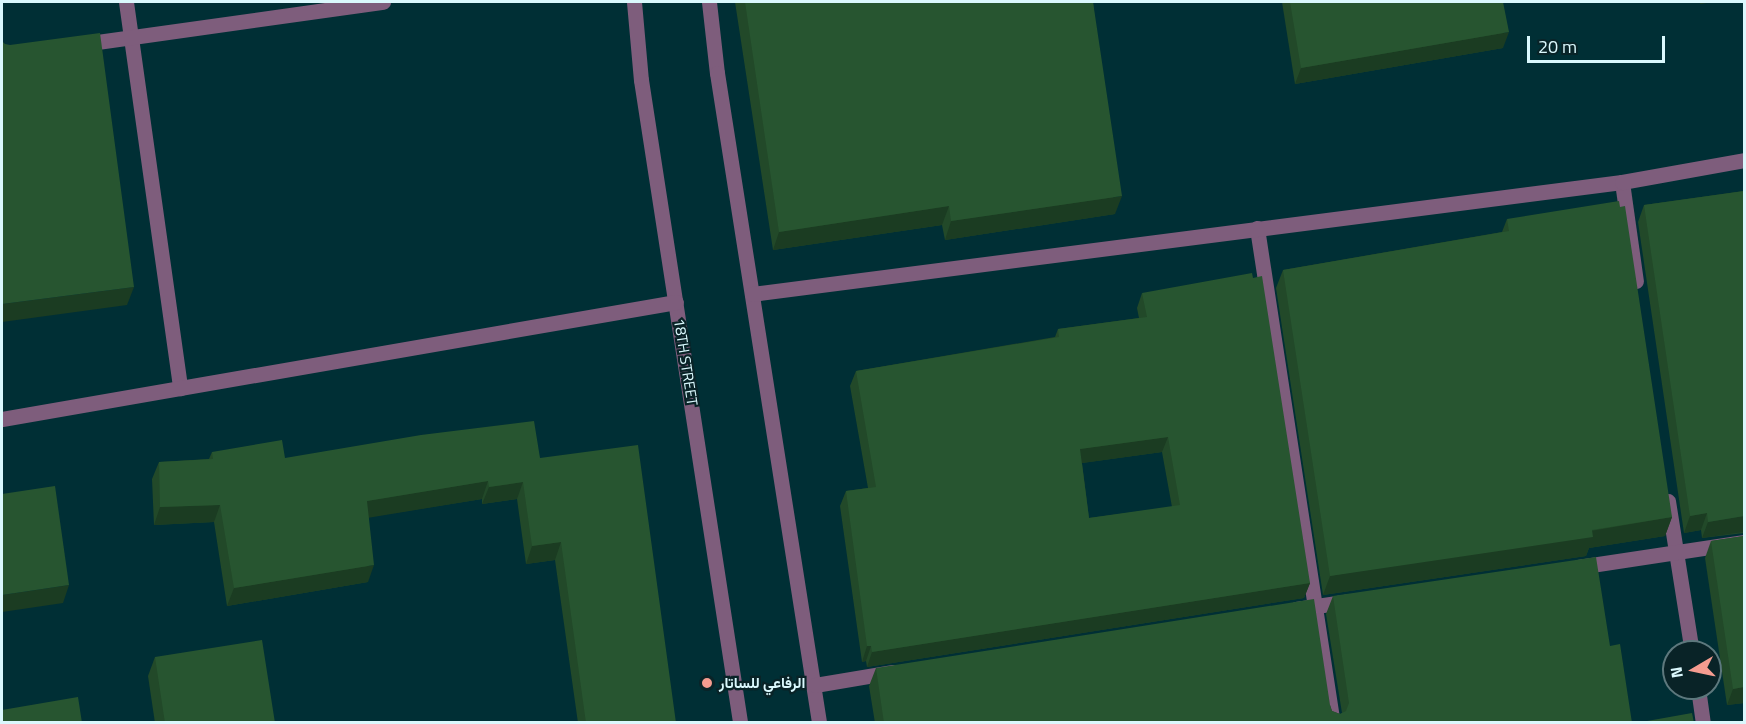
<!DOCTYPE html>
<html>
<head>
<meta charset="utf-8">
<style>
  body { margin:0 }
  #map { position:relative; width:1746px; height:724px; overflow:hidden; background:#002f35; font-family:"Titillium Web",Vazirmatn,sans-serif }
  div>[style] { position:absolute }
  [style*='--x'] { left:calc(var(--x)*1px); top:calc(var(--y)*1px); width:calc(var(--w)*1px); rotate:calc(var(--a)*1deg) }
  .minor>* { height:15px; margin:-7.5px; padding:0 7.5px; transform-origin:7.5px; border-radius:7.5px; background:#7e5d7c }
  .wall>* { inset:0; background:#224929 }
  .shaded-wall>* { inset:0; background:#1b3c22 }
  .building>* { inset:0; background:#275530 }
  .dots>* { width:16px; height:16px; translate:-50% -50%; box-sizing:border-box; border:3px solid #092327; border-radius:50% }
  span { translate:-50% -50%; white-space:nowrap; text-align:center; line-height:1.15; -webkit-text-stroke:4.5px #092327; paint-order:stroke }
  .street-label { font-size:15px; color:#daf8fd }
  .poi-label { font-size:15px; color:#daf8fd; font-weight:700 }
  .left { translate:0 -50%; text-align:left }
  .frame { position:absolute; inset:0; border:3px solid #daf8fd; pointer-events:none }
  .north { position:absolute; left:1662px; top:640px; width:60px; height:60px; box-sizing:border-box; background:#092327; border:2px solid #5d787d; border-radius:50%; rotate:261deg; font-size:16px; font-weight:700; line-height:24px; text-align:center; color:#daf8fd }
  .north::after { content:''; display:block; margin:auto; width:21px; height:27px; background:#f59c90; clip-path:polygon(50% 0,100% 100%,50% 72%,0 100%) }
  .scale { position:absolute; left:1527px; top:36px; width:138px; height:27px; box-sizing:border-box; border:3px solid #daf8fd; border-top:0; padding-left:8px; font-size:18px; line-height:21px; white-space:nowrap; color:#daf8fd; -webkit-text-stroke:4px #092327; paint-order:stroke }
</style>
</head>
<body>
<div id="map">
  <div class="minor">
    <div style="--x:126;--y:2;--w:390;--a:82"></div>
    <div style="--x:634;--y:2;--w:78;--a:84.9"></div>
    <div style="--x:641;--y:80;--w:650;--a:81.23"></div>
    <div style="--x:709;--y:2;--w:71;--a:83.6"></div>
    <div style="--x:717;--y:73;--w:657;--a:81.07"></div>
    <div style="--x:83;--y:44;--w:303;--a:-8"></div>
    <div style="--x:1622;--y:182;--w:100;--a:82"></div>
    <div style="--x:1257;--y:228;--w:500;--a:81.3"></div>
    <div style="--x:752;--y:294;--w:877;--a:-7.34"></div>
    <div style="--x:1622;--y:182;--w:124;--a:-10.2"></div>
    <div style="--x:2;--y:419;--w:684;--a:-9.85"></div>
    <div style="--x:1668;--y:501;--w:153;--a:81"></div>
    <div style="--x:1578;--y:567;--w:168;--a:-8.6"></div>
    <div style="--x:1296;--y:609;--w:55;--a:-8.4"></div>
    <div style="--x:815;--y:685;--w:79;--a:-9.5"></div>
    <div style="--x:1698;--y:688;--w:34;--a:82"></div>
  </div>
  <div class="wall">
    <div style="clip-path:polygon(735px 2px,1093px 2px,1115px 214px,945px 240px,942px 225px,773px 250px)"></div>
    <div style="clip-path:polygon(1282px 2px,1503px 2px,1503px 48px,1295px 84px)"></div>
    <div style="clip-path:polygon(1744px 191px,1744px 533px,1702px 538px,1701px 530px,1684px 533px,1638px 222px,1644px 205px)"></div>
    <div style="clip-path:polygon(1507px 219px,1672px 517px,1665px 536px,1589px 548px,1586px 556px,1323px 595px,1276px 288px,1283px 270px,1502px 232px)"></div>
    <div style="clip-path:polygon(evenodd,1142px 293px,1310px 583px,1304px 598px,867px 667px,866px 661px,862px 662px,840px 506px,846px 491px,868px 488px,850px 386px,856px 371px,1055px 337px,1058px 329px,1139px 318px,1137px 308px,1142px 293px,1162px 452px,1172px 507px,1089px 518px,1082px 463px,1162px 452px)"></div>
    <div style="clip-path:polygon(212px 452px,285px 458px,540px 458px,676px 723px,578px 723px,555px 560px,526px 564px,517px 499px,482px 504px,482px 499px,369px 517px,368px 582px,227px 606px,214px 522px,154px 525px,152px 479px,159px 462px,209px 459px)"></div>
    <div style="clip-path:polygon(1744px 536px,1744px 703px,1727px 705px,1705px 558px,1711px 541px)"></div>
    <div style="clip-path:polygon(1333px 596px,1610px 646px,1632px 723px,875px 723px,869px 686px,876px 668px,1330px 705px,1332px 711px,1340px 714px,1342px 713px,1326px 614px)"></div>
    <div style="clip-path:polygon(155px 657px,275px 723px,155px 723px,148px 676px)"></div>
  </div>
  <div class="shaded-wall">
    <div style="clip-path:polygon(1701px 2px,1714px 2px,1700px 4px)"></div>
    <div style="clip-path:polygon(1509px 32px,1503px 48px,1295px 84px,1301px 68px)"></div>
    <div style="clip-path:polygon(1122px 196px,1115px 214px,945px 240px,951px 221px)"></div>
    <div style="clip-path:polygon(949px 206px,942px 225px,773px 250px,779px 232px)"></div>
    <div style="clip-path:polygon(134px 287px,127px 305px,2px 322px,2px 304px)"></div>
    <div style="clip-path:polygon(1168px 437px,1162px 452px,1075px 464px,1080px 449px)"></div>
    <div style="clip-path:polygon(488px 481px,482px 499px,361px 519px,367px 501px)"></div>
    <div style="clip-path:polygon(523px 482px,517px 499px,482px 504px,489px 487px)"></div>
    <div style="clip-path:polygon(220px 505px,214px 522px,154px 525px,160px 507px)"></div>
    <div style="clip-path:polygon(1707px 513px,1701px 530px,1684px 533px,1690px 516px)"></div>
    <div style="clip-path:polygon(1744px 516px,1744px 529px,1743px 532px,1702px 538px,1708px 522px)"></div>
    <div style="clip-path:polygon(1672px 517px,1665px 536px,1589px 548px,1586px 556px,1323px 595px,1330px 576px)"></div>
    <div style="clip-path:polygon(561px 542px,555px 560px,526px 564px,532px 546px)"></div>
    <div style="clip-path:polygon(374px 565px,368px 582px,227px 606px,234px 588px)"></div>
    <div style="clip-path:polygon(1310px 583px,1304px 598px,867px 667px,872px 652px)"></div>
    <div style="clip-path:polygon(69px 585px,63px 603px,2px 612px,2px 595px)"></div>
    <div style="clip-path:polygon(867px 646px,871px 646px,866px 661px,862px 662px)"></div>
    <div style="clip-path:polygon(1744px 687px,1744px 703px,1727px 705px,1733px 689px)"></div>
  </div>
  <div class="building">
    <div style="clip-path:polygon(745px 2px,1093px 2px,1122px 196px,951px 221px,949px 206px,779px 232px)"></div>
    <div style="clip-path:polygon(1290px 2px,1503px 2px,1509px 32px,1301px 68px)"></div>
    <div style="clip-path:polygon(100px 33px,134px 287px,2px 304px,2px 41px,5px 44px,10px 45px)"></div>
    <div style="clip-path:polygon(1744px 191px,1744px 516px,1708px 522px,1707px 513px,1690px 516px,1644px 205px)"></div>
    <div style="clip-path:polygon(1619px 201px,1620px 207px,1625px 206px,1672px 517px,1592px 530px,1593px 537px,1330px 576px,1283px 270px,1509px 231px,1507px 219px)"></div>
    <div style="clip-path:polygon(evenodd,1252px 273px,1253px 278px,1262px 276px,1310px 583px,872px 652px,871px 646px,867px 646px,846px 491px,876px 487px,856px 371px,1059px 337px,1058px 329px,1147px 317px,1142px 293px,1252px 273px,1168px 437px,1180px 505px,1089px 518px,1080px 449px,1168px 437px)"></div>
    <div style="clip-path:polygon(534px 421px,540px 458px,638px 445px,676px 723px,586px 723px,561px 542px,532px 546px,523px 482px,489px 487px,488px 481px,367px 501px,374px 565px,234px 588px,220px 505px,160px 507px,159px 462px,213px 459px,212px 452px,282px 440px,285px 458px,421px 435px)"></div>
    <div style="clip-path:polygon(55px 486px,69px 585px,2px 595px,2px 494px)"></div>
    <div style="clip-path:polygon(1744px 536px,1744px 687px,1733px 689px,1711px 541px)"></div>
    <div style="clip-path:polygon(1596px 557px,1610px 646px,1620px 644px,1632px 723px,884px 723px,876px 668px,1314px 599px,1330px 705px,1332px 711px,1340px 714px,1346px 711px,1349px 703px,1333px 596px)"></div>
    <div style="clip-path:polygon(262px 640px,275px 723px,165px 723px,155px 657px)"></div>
    <div style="clip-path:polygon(78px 697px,82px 723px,2px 723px,2px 710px)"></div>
    <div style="clip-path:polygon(1692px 713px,1694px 723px,1636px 723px)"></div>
  </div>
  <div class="dots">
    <div style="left:707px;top:683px;background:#f59c90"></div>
  </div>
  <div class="street-label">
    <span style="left:686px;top:362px;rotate:81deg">18TH STREET</span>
  </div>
  <div class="poi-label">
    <span class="left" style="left:719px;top:683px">الرفاعي للساتار</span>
  </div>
  <div class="frame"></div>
  <div class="north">N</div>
  <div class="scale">20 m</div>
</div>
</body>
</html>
